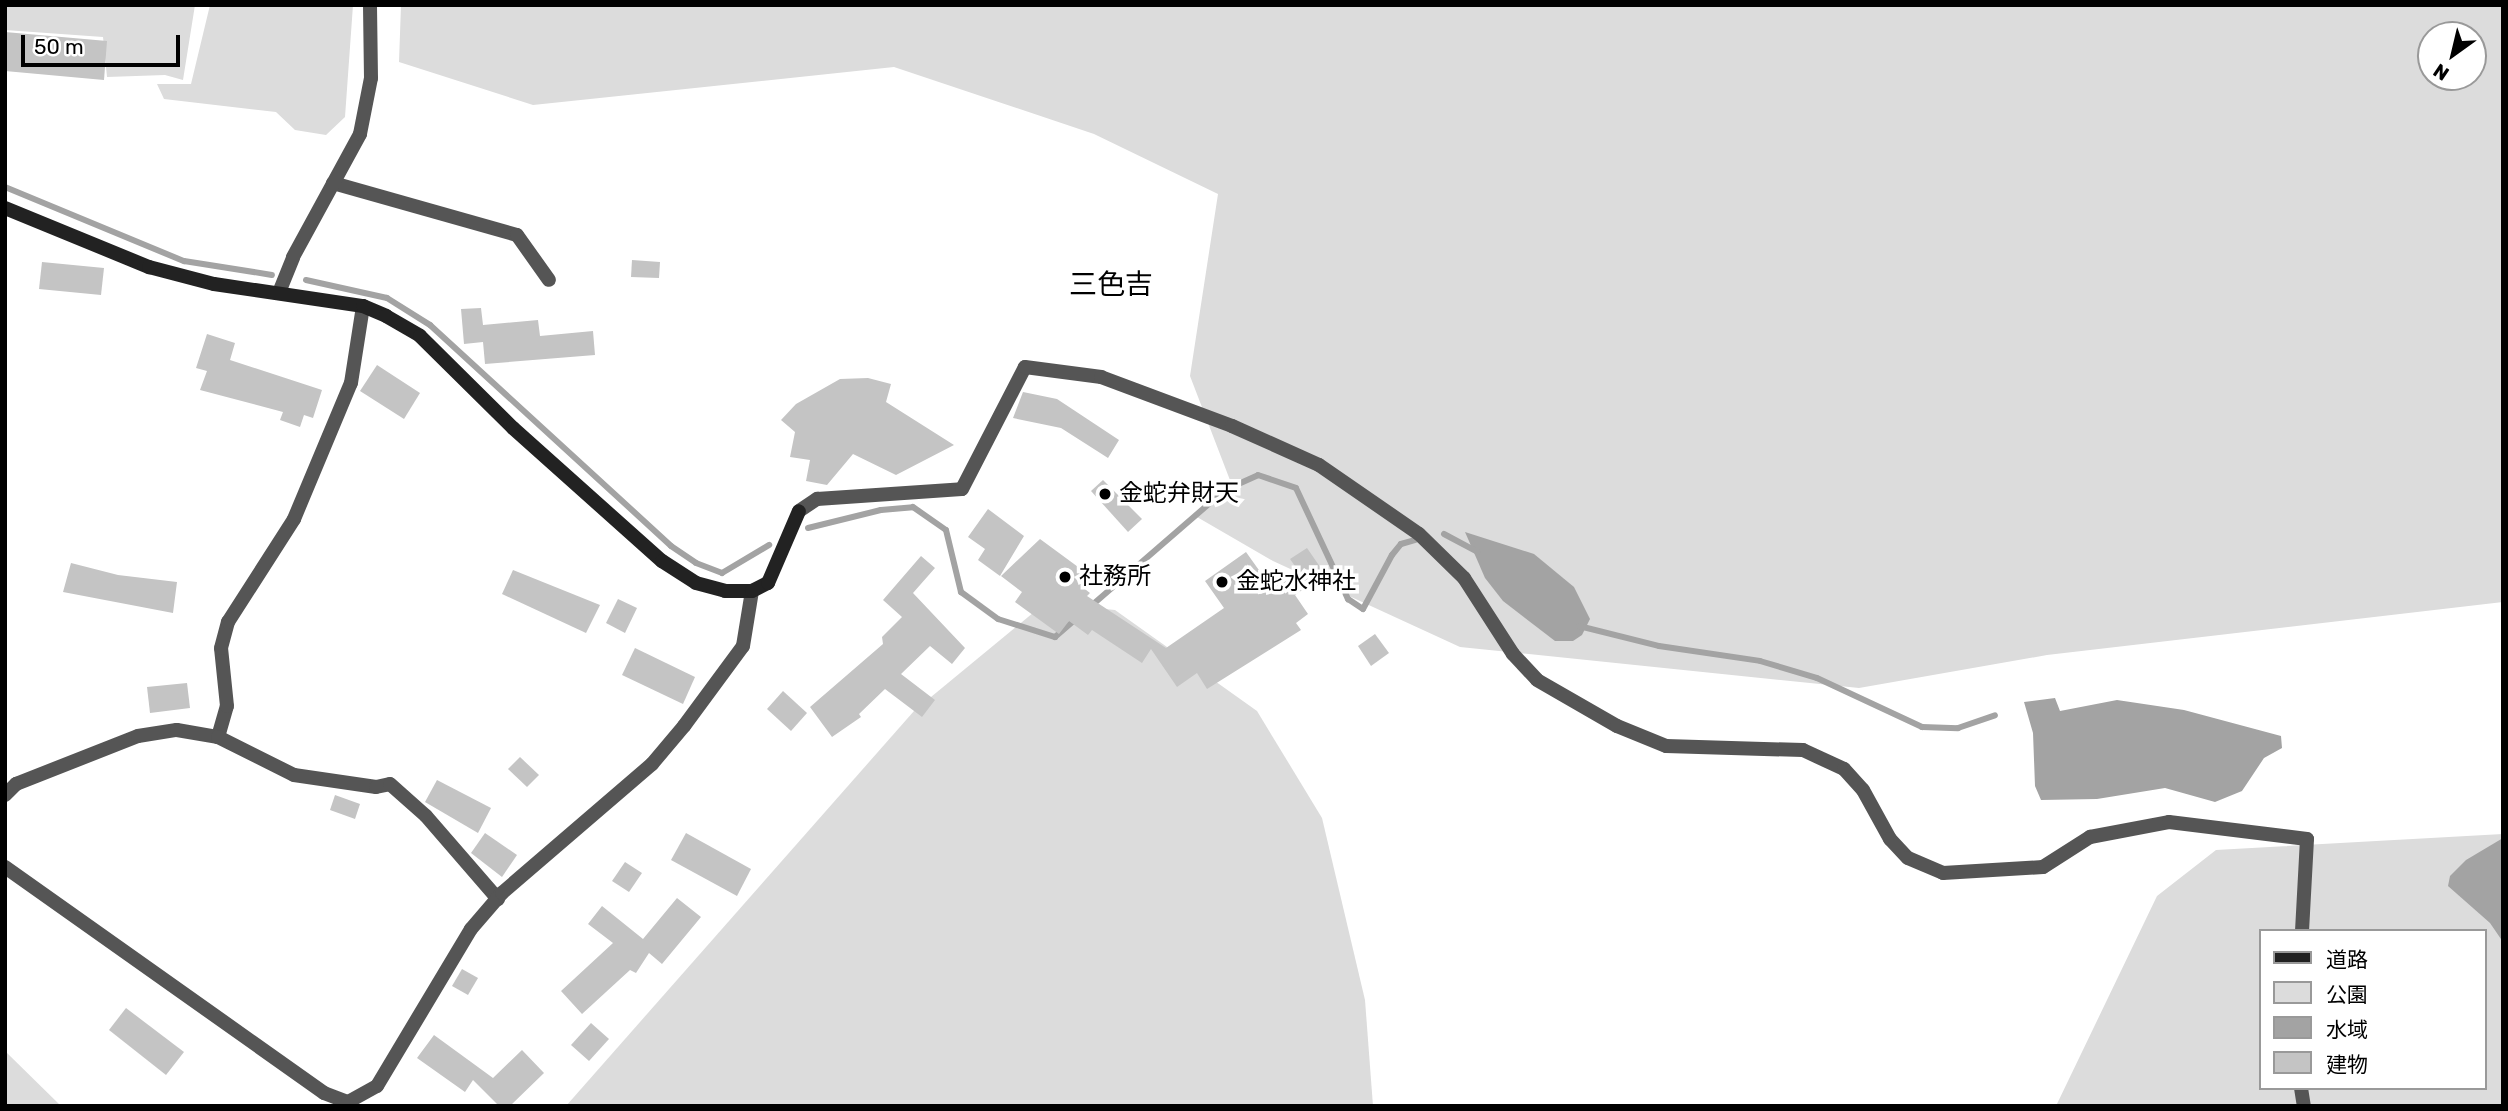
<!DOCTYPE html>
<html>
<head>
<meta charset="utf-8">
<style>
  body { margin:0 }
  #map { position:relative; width:2508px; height:1111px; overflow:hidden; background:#fff; font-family:Rubik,"Noto Sans JP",sans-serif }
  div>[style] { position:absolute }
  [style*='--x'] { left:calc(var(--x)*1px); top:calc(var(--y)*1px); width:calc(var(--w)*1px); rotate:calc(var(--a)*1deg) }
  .green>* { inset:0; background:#dcdcdc }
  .water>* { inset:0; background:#a3a3a3 }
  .stream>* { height:6px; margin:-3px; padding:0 3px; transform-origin:3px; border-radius:3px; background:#a3a3a3 }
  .building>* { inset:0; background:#c4c4c4 }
  .street>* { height:14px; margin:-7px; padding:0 7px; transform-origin:7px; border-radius:7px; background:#555 }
  .secondary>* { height:14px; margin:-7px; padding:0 7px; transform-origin:7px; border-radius:7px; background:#222 }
  .dots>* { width:19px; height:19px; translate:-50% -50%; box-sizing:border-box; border:4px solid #fff; border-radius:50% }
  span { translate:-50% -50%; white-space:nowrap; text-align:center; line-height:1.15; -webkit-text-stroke:7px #fff; paint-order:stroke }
  .poi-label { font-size:24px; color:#000 }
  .left { translate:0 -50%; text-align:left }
  .quarter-label { font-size:28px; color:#000 }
  .frame { position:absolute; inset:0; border:7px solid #000; pointer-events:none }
  .legend { position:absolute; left:2259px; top:929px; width:228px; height:161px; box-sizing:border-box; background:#fff; border:2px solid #999; margin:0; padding:9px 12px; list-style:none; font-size:21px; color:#000 }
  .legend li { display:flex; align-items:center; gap:14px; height:35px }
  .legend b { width:35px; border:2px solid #999 }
  .north { position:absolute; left:2417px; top:21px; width:70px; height:70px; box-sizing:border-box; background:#fff; border:2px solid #999; border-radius:50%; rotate:214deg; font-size:19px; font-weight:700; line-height:28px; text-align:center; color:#000 }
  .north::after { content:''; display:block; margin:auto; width:24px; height:32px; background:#000; clip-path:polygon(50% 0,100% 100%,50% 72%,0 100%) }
  .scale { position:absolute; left:21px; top:35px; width:159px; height:32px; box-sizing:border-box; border:4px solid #000; border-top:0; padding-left:9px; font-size:21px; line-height:24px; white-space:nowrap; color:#000; -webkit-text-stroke:5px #fff; paint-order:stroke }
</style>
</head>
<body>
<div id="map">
  <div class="green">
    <div style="clip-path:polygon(5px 5px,195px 5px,183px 80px,165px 75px,107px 77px,103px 37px,5px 30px)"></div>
    <div style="clip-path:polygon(210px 5px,353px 5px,345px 117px,326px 135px,295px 130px,276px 112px,164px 99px,157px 84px,191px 84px)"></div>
    <div style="clip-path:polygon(evenodd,401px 5px,2503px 5px,2503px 602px,2047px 655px,1859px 688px,1460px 647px,1273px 561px,1197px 517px,1233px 488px,1190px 376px,1218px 194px,1094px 134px,894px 67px,533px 105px,399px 62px,401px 5px,2431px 35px,2473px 35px,2473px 77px,2431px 77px,2431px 35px)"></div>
    <div style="clip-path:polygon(1045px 603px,1115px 610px,1257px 711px,1322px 818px,1365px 1000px,1373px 1106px,566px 1106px,914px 711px)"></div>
    <div style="clip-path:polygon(evenodd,2503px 834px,2503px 1106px,2056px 1106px,2157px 896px,2216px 850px,2503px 834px,2261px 931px,2485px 931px,2485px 1088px,2261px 1088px,2261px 931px)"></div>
    <div style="clip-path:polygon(5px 1051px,61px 1106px,5px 1106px)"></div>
  </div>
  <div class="water">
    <div style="clip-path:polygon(1465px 532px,1534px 554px,1574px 587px,1590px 619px,1582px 635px,1573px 641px,1555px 641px,1503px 601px,1485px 578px)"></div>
    <div style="clip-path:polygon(2055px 698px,2060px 711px,2117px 700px,2184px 710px,2281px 736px,2282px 748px,2264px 758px,2242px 791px,2215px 802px,2165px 788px,2097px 799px,2041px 800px,2035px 786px,2033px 733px,2024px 702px)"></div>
    <div style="clip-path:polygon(2503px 838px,2503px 942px,2490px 923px,2448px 886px,2450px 876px,2466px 860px)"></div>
  </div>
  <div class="stream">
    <div style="--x:5;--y:187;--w:194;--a:22.5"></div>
    <div style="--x:184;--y:261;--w:89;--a:9"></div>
    <div style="--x:306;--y:280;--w:83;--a:12.5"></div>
    <div style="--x:387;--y:298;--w:51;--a:32.1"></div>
    <div style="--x:430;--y:325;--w:327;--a:42.5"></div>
    <div style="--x:671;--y:546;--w:30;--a:34"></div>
    <div style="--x:696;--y:563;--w:28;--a:21"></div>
    <div style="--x:722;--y:573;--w:55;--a:-30.8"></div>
    <div style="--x:808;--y:528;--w:75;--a:-13.9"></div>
    <div style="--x:881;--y:510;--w:32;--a:-5"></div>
    <div style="--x:913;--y:507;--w:40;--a:34.9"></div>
    <div style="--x:946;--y:530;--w:64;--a:76.4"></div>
    <div style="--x:961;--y:592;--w:46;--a:36.1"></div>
    <div style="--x:998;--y:619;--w:60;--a:17.5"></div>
    <div style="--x:1055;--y:637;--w:29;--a:-41"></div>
    <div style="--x:1444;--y:534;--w:38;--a:28"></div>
    <div style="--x:1091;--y:606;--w:177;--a:-40.9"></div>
    <div style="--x:1225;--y:490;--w:36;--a:-24"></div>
    <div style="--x:1258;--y:475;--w:40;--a:18.9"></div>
    <div style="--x:1296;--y:488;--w:123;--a:64.9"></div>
    <div style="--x:1348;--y:599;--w:18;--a:34"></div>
    <div style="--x:1363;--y:609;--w:61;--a:-61.8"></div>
    <div style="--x:1392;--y:555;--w:14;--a:-51"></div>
    <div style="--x:1401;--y:544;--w:15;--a:-16"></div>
    <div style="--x:1579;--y:626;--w:82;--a:14"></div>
    <div style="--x:1659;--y:646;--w:102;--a:8.4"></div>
    <div style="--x:1760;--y:661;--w:59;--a:16.6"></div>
    <div style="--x:1817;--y:678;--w:116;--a:25"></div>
    <div style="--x:1922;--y:727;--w:36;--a:2"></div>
    <div style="--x:1958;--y:728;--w:39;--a:-19"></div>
  </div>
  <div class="building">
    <div style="clip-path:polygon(5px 32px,107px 41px,104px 80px,5px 71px)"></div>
    <div style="clip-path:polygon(632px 260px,660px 262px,659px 278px,631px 277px)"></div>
    <div style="clip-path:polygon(42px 262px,104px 268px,101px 295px,39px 289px)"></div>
    <div style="clip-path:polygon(481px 308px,483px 325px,538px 320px,540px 336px,593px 331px,595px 355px,485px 364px,483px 342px,464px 344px,461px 309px)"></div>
    <div style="clip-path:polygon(207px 334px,235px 343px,230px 360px,322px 390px,313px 418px,304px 415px,300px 427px,280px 420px,283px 412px,200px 390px,207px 371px,196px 368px)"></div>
    <div style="clip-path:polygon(377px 365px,420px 393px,404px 419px,360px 391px)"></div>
    <div style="clip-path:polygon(868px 378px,891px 384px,886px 402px,954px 445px,896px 475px,853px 454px,827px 485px,806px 481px,810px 460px,790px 457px,795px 432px,781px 420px,796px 404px,840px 379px)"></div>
    <div style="clip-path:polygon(1023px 392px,1057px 399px,1119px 440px,1108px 458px,1061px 428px,1013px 418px)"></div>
    <div style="clip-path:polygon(1103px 480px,1142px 519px,1128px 532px,1091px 491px)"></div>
    <div style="clip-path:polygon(988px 509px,1024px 536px,1000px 576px,978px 560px,985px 549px,968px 537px)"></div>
    <div style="clip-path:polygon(1040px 539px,1089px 575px,1081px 586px,1090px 593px,1087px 596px,1166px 648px,1224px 608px,1205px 581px,1246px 552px,1271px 587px,1297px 569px,1290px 559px,1307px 548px,1325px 574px,1295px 595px,1308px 614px,1296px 623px,1301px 630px,1207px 689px,1197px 673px,1177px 687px,1151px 649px,1142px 663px,1092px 630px,1088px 635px,1069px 621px,1059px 634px,1015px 602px,1022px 592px,1001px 576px)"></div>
    <div style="clip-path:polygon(921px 556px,935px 568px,913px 593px,965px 648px,952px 664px,930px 646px,901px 674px,935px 700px,922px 717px,885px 689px,859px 714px,861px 717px,832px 737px,810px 707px,883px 644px,882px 637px,902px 617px,883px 600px)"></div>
    <div style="clip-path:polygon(71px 563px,118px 575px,177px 582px,173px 613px,63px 592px)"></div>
    <div style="clip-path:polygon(513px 570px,600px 605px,586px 633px,502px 594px)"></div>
    <div style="clip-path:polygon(618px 599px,637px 608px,625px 633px,606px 623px)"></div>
    <div style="clip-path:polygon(1375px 634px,1389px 653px,1371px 666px,1358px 646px)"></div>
    <div style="clip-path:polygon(635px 648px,695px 677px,683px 704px,622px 675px)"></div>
    <div style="clip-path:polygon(187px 683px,190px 708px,150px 713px,147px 687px)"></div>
    <div style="clip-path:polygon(783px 691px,807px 713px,791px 731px,767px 709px)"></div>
    <div style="clip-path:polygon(520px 757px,539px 775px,527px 787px,508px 769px)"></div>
    <div style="clip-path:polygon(437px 780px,491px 808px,478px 833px,425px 802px)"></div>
    <div style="clip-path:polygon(335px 795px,360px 804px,355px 819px,330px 810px)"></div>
    <div style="clip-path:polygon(485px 833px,517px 855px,502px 877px,471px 853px)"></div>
    <div style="clip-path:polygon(686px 833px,751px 869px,737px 896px,671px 860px)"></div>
    <div style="clip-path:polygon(625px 862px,642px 873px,629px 892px,612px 881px)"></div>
    <div style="clip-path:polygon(677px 898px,701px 917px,662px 964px,649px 953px,636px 973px,630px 970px,582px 1014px,561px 991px,613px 943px,588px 924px,602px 906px,643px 939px)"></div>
    <div style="clip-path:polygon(462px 969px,478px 978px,468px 995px,452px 986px)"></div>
    <div style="clip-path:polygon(126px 1008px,184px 1052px,166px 1075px,109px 1030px)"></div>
    <div style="clip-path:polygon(591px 1023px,609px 1039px,589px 1061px,571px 1045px)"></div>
    <div style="clip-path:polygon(434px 1035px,493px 1078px,522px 1050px,544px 1073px,510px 1106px,499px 1106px,473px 1080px,465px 1092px,417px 1058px)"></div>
  </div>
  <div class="street">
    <div style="--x:333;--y:183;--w:191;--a:15.8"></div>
    <div style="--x:517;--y:235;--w:55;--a:54.6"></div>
    <div style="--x:280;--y:290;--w:35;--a:-68"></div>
    <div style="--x:293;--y:257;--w:140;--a:-61.4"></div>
    <div style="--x:360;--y:134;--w:57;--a:-78.9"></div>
    <div style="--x:371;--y:78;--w:73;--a:-90.8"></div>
    <div style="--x:799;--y:511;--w:22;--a:-34"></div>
    <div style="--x:817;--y:499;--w:145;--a:-3.9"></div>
    <div style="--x:962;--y:489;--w:137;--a:-62.7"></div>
    <div style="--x:1025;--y:367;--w:77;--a:7.5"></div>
    <div style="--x:1101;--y:377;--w:140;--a:20.5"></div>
    <div style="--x:1232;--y:426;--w:95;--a:24.1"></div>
    <div style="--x:1319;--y:465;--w:121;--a:34.6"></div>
    <div style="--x:1419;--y:534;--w:63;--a:44.4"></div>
    <div style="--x:1464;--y:578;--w:90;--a:57.2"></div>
    <div style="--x:1513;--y:654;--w:35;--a:47"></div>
    <div style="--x:1537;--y:680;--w:92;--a:29.9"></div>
    <div style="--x:1617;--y:726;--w:53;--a:22.2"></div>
    <div style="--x:1666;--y:746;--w:137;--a:1.7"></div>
    <div style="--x:1803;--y:750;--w:45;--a:24.9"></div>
    <div style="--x:1844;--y:769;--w:28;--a:48"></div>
    <div style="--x:1863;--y:790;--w:56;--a:61.1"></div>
    <div style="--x:1890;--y:839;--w:26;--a:47"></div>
    <div style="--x:1908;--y:858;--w:38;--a:23"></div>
    <div style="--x:1943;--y:873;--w:100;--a:-3.4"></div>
    <div style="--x:2043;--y:867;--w:56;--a:-32.6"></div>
    <div style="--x:2090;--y:837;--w:80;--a:-10.8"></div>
    <div style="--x:2169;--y:822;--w:139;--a:7"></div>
    <div style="--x:2307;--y:839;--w:92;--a:93.1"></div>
    <div style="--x:218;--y:737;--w:32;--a:-74"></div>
    <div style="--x:227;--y:706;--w:58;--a:-95.9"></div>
    <div style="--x:221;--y:648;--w:27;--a:-75"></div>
    <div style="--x:228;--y:622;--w:122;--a:-57.3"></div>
    <div style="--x:294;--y:519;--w:147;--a:-67.3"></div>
    <div style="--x:351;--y:383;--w:78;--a:-81.1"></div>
    <div style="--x:5;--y:795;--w:16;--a:-45"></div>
    <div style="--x:16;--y:784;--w:131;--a:-21.5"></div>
    <div style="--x:138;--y:736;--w:39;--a:-9"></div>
    <div style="--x:177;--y:730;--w:42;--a:9.7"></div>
    <div style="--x:218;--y:737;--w:85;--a:26.6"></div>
    <div style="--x:294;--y:775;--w:83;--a:8.3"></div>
    <div style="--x:376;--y:787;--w:14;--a:-12"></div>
    <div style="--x:390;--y:784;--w:48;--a:41.6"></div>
    <div style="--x:426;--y:816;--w:110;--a:49.1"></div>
    <div style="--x:5;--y:867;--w:391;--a:35.3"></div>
    <div style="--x:324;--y:1093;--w:26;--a:21"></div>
    <div style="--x:348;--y:1102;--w:33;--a:-29"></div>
    <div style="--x:377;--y:1086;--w:183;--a:-59.1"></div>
    <div style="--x:471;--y:929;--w:48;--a:-49.3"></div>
    <div style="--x:502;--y:893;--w:198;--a:-40.7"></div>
    <div style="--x:652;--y:764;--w:50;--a:-49.9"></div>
    <div style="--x:684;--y:726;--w:99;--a:-53.6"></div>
    <div style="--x:743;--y:646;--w:56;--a:-80.7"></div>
    <div style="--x:2301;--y:1088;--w:18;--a:81"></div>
  </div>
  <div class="secondary">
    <div style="--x:5;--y:208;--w:156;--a:22.3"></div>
    <div style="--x:149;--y:267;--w:67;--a:14.7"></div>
    <div style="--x:214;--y:284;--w:151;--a:8.4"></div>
    <div style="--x:363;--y:306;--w:25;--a:23"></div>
    <div style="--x:386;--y:316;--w:39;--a:30"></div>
    <div style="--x:420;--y:336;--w:131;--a:44.7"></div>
    <div style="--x:513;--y:428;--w:200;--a:41.8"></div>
    <div style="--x:662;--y:561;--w:40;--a:32.9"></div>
    <div style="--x:696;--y:583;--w:30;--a:15"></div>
    <div style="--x:725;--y:591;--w:27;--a:0"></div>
    <div style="--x:752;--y:591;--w:18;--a:-27"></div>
    <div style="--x:768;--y:583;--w:78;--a:-66.7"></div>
  </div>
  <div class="dots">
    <div style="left:1105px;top:494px;background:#000"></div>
    <div style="left:1065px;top:577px;background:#000"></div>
    <div style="left:1222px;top:582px;background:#000"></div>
  </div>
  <div class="poi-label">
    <span class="left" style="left:1119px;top:494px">金蛇弁財天</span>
    <span class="left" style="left:1079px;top:577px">社務所</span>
    <span class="left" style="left:1236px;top:582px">金蛇水神社</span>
  </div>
  <div class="quarter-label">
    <span style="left:1111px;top:285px">三色吉</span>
  </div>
  <div class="frame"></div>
  <ul class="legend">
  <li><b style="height:9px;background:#222"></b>道路</li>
  <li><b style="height:19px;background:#dcdcdc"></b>公園</li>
  <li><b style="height:19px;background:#a3a3a3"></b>水域</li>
  <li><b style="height:19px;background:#c4c4c4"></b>建物</li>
  </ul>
  <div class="north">N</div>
  <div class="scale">50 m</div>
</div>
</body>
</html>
